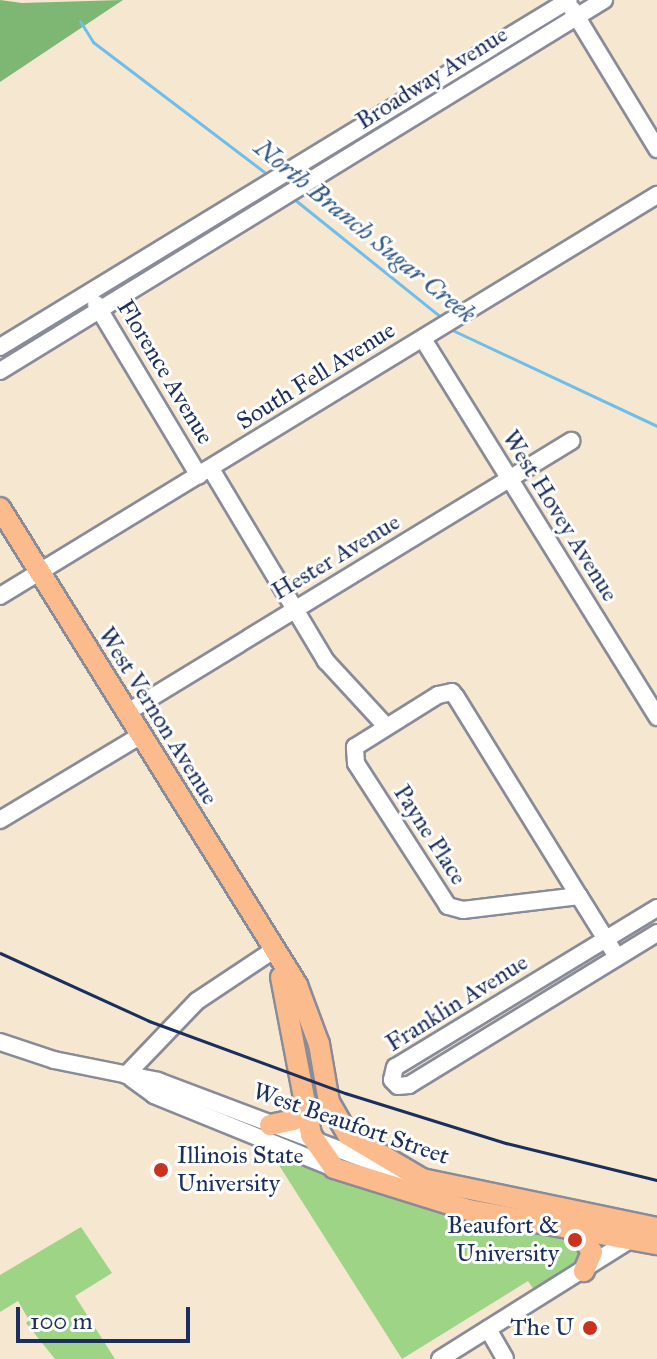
<!DOCTYPE html>
<html>
<head>
<meta charset="utf-8">
<style>
  body { margin:0 }
  #map { position:relative; width:657px; height:1359px; overflow:hidden; background:#f6e7d1; font-family:"IM FELL Great Primer",serif }
  div>[style] { position:absolute }
  [style*='--x'] { left:calc(var(--x)*1px); top:calc(var(--y)*1px); width:calc(var(--w)*1px); rotate:calc(var(--a)*1deg) }
  .green>* { inset:0; background:#9ed486 }
  .forest>* { inset:0; background:#7eb673 }
  .stream>* { height:3px; margin:-1.5px; padding:0 1.5px; transform-origin:1.5px; border-radius:1.5px; background:#6fbeea }
  .roads { filter:drop-shadow(2px 0 #888b98) drop-shadow(-2px 0 #888b98) drop-shadow(0 2px #888b98) drop-shadow(0 -2px #888b98) }
  .minor>* { height:16px; margin:-8px; padding:0 8px; transform-origin:8px; border-radius:8px; background:#fff }
  .major>* { height:20px; margin:-10px; padding:0 10px; transform-origin:10px; border-radius:10px; background:#fbbb8d }
  .rail>* { height:3px; margin:-1.5px; padding:0 1.5px; transform-origin:1.5px; border-radius:1.5px; background:#1b2f5e }
  .dots>* { width:22px; height:22px; translate:-50% -50%; box-sizing:border-box; border:4px solid #fff; border-radius:50% }
  span { translate:-50% -50%; white-space:nowrap; text-align:center; line-height:1.15; -webkit-text-stroke:6px #fff; paint-order:stroke }
  .street-label { font-size:24px; color:#1b2f5e }
  .poi-label { font-size:24px; color:#1b2f5e }
  .left { translate:0 -50%; text-align:left }
  .right { translate:-100% -50%; text-align:right }
  .water-label { font-size:26px; color:#345a88; font-style:italic }
  .scale { position:absolute; left:16px; top:1307px; width:174px; height:36px; box-sizing:border-box; border:4px solid #1b2f5e; border-top:0; padding-left:10px; font-size:24px; line-height:28px; white-space:nowrap; color:#1b2f5e; -webkit-text-stroke:6px #fff; paint-order:stroke }
</style>
</head>
<body>
<div id="map">
  <div class="green">
    <div style="clip-path:polygon(270px 1151px,372px 1190px,572px 1235px,586px 1258px,536px 1293px,528px 1281px,402px 1359px)"></div>
    <div style="clip-path:polygon(81px 1227px,112px 1273px,75px 1296px,115px 1359px,55px 1359px,26px 1323px,29px 1320px,18px 1301px,0 1312px,0 1275px)"></div>
  </div>
  <div class="forest">
    <div style="clip-path:polygon(0 0,22px 3px,123px 0,0 82px)"></div>
  </div>
  <div class="stream">
    <div style="--x:80;--y:21;--w:25;--a:58"></div>
    <div style="--x:93;--y:42;--w:223;--a:37.2"></div>
    <div style="--x:294;--y:199;--w:191;--a:38.8"></div>
    <div style="--x:450;--y:329;--w:229;--a:25.1"></div>
  </div>
  <div class="roads">
    <div class="minor">
      <div style="--x:572;--y:9;--w:164;--a:58.7"></div>
      <div style="--x:96;--y:304;--w:200;--a:59.1"></div>
      <div style="--x:423;--y:339;--w:445;--a:58.2"></div>
      <div style="--x:0;--y:347;--w:666;--a:-31.38"></div>
      <div style="--x:0;--y:371;--w:709;--a:-31.56"></div>
      <div style="--x:211;--y:469;--w:224;--a:59.1"></div>
      <div style="--x:326;--y:661;--w:88;--a:47.3"></div>
      <div style="--x:0;--y:596;--w:770;--a:-31.4"></div>
      <div style="--x:126;--y:713;--w:522;--a:-31.43"></div>
      <div style="--x:0;--y:820;--w:163;--a:-31"></div>
      <div style="--x:579;--y:896;--w:117;--a:173.1"></div>
      <div style="--x:463;--y:910;--w:16;--a:-165"></div>
      <div style="--x:448;--y:906;--w:170;--a:-122.8"></div>
      <div style="--x:356;--y:763;--w:16;--a:-94"></div>
      <div style="--x:355;--y:747;--w:98;--a:-32.1"></div>
      <div style="--x:438;--y:695;--w:14;--a:-12"></div>
      <div style="--x:452;--y:692;--w:6;--a:51"></div>
      <div style="--x:456;--y:697;--w:234;--a:58.3"></div>
      <div style="--x:579;--y:896;--w:72;--a:58.1"></div>
      <div style="--x:657;--y:908;--w:306;--a:148.7"></div>
      <div style="--x:395;--y:1067;--w:13;--a:103"></div>
      <div style="--x:392;--y:1080;--w:8;--a:45"></div>
      <div style="--x:398;--y:1086;--w:11;--a:-5"></div>
      <div style="--x:409;--y:1085;--w:291;--a:-31.5"></div>
      <div style="--x:0;--y:1042;--w:57;--a:18.4"></div>
      <div style="--x:54;--y:1060;--w:106;--a:11.4"></div>
      <div style="--x:158;--y:1081;--w:260;--a:20.7"></div>
      <div style="--x:126;--y:1075;--w:103;--a:-46.2"></div>
      <div style="--x:197;--y:1001;--w:90;--a:-33.7"></div>
      <div style="--x:131;--y:1078;--w:29;--a:36"></div>
      <div style="--x:154;--y:1095;--w:194;--a:22.1"></div>
      <div style="--x:488;--y:1329;--w:34;--a:60"></div>
      <div style="--x:440;--y:1359;--w:235;--a:-32.1"></div>
    </div>
    <div class="major">
      <div style="--x:0;--y:508;--w:562;--a:58.09"></div>
      <div style="--x:297;--y:985;--w:63;--a:69.6"></div>
      <div style="--x:319;--y:1044;--w:59;--a:80.2"></div>
      <div style="--x:329;--y:1102;--w:38;--a:60"></div>
      <div style="--x:348;--y:1135;--w:86;--a:30.7"></div>
      <div style="--x:422;--y:1179;--w:240;--a:11.8"></div>
      <div style="--x:281;--y:977;--w:161;--a:79.2"></div>
      <div style="--x:311;--y:1135;--w:40;--a:55.1"></div>
      <div style="--x:334;--y:1168;--w:141;--a:17.3"></div>
      <div style="--x:469;--y:1210;--w:191;--a:10.3"></div>
      <div style="--x:270;--y:1125;--w:24;--a:-12"></div>
      <div style="--x:293;--y:1120;--w:23;--a:-59"></div>
      <div style="--x:577;--y:1229;--w:27;--a:57"></div>
      <div style="--x:592;--y:1252;--w:21;--a:113"></div>
    </div>
  </div>
  <div class="rail">
    <div style="--x:0;--y:953;--w:164;--a:24.5"></div>
    <div style="--x:149;--y:1021;--w:209;--a:20.2"></div>
    <div style="--x:345;--y:1093;--w:169;--a:17.3"></div>
    <div style="--x:506;--y:1143;--w:155;--a:13.8"></div>
  </div>
  <div class="dots">
    <div style="left:161px;top:1170px;background:#c8321e"></div>
    <div style="left:575px;top:1240px;background:#c8321e"></div>
    <div style="left:590px;top:1328px;background:#c8321e"></div>
  </div>
  <div class="street-label">
    <span style="left:432px;top:78px;rotate:-32deg">Broadway Avenue</span>
    <span style="left:165px;top:372px;rotate:59deg">Florence Avenue</span>
    <span style="left:316px;top:376px;rotate:-32deg">South Fell Avenue</span>
    <span style="left:560px;top:516px;rotate:58deg">West Hovey Avenue</span>
    <span style="left:336px;top:557px;rotate:-31deg">Hester Avenue</span>
    <span style="left:158px;top:716px;rotate:58deg">West Vernon Avenue</span>
    <span style="left:430px;top:835px;rotate:57deg">Payne Place</span>
    <span style="left:457px;top:1003px;rotate:-32deg">Franklin Avenue</span>
    <span style="left:351px;top:1124px;rotate:19deg">West Beaufort Street</span>
  </div>
  <div class="poi-label">
    <span class="left" style="left:177px;top:1170px">Illinois State<br>University</span>
    <span class="right" style="left:559px;top:1240px">Beaufort &amp;<br>University</span>
    <span class="right" style="left:574px;top:1328px">The U</span>
  </div>
  <div class="water-label">
    <span style="left:365px;top:231px;rotate:39deg">North Branch Sugar Creek</span>
  </div>
  <div class="scale">100 m</div>
</div>
</body>
</html>
